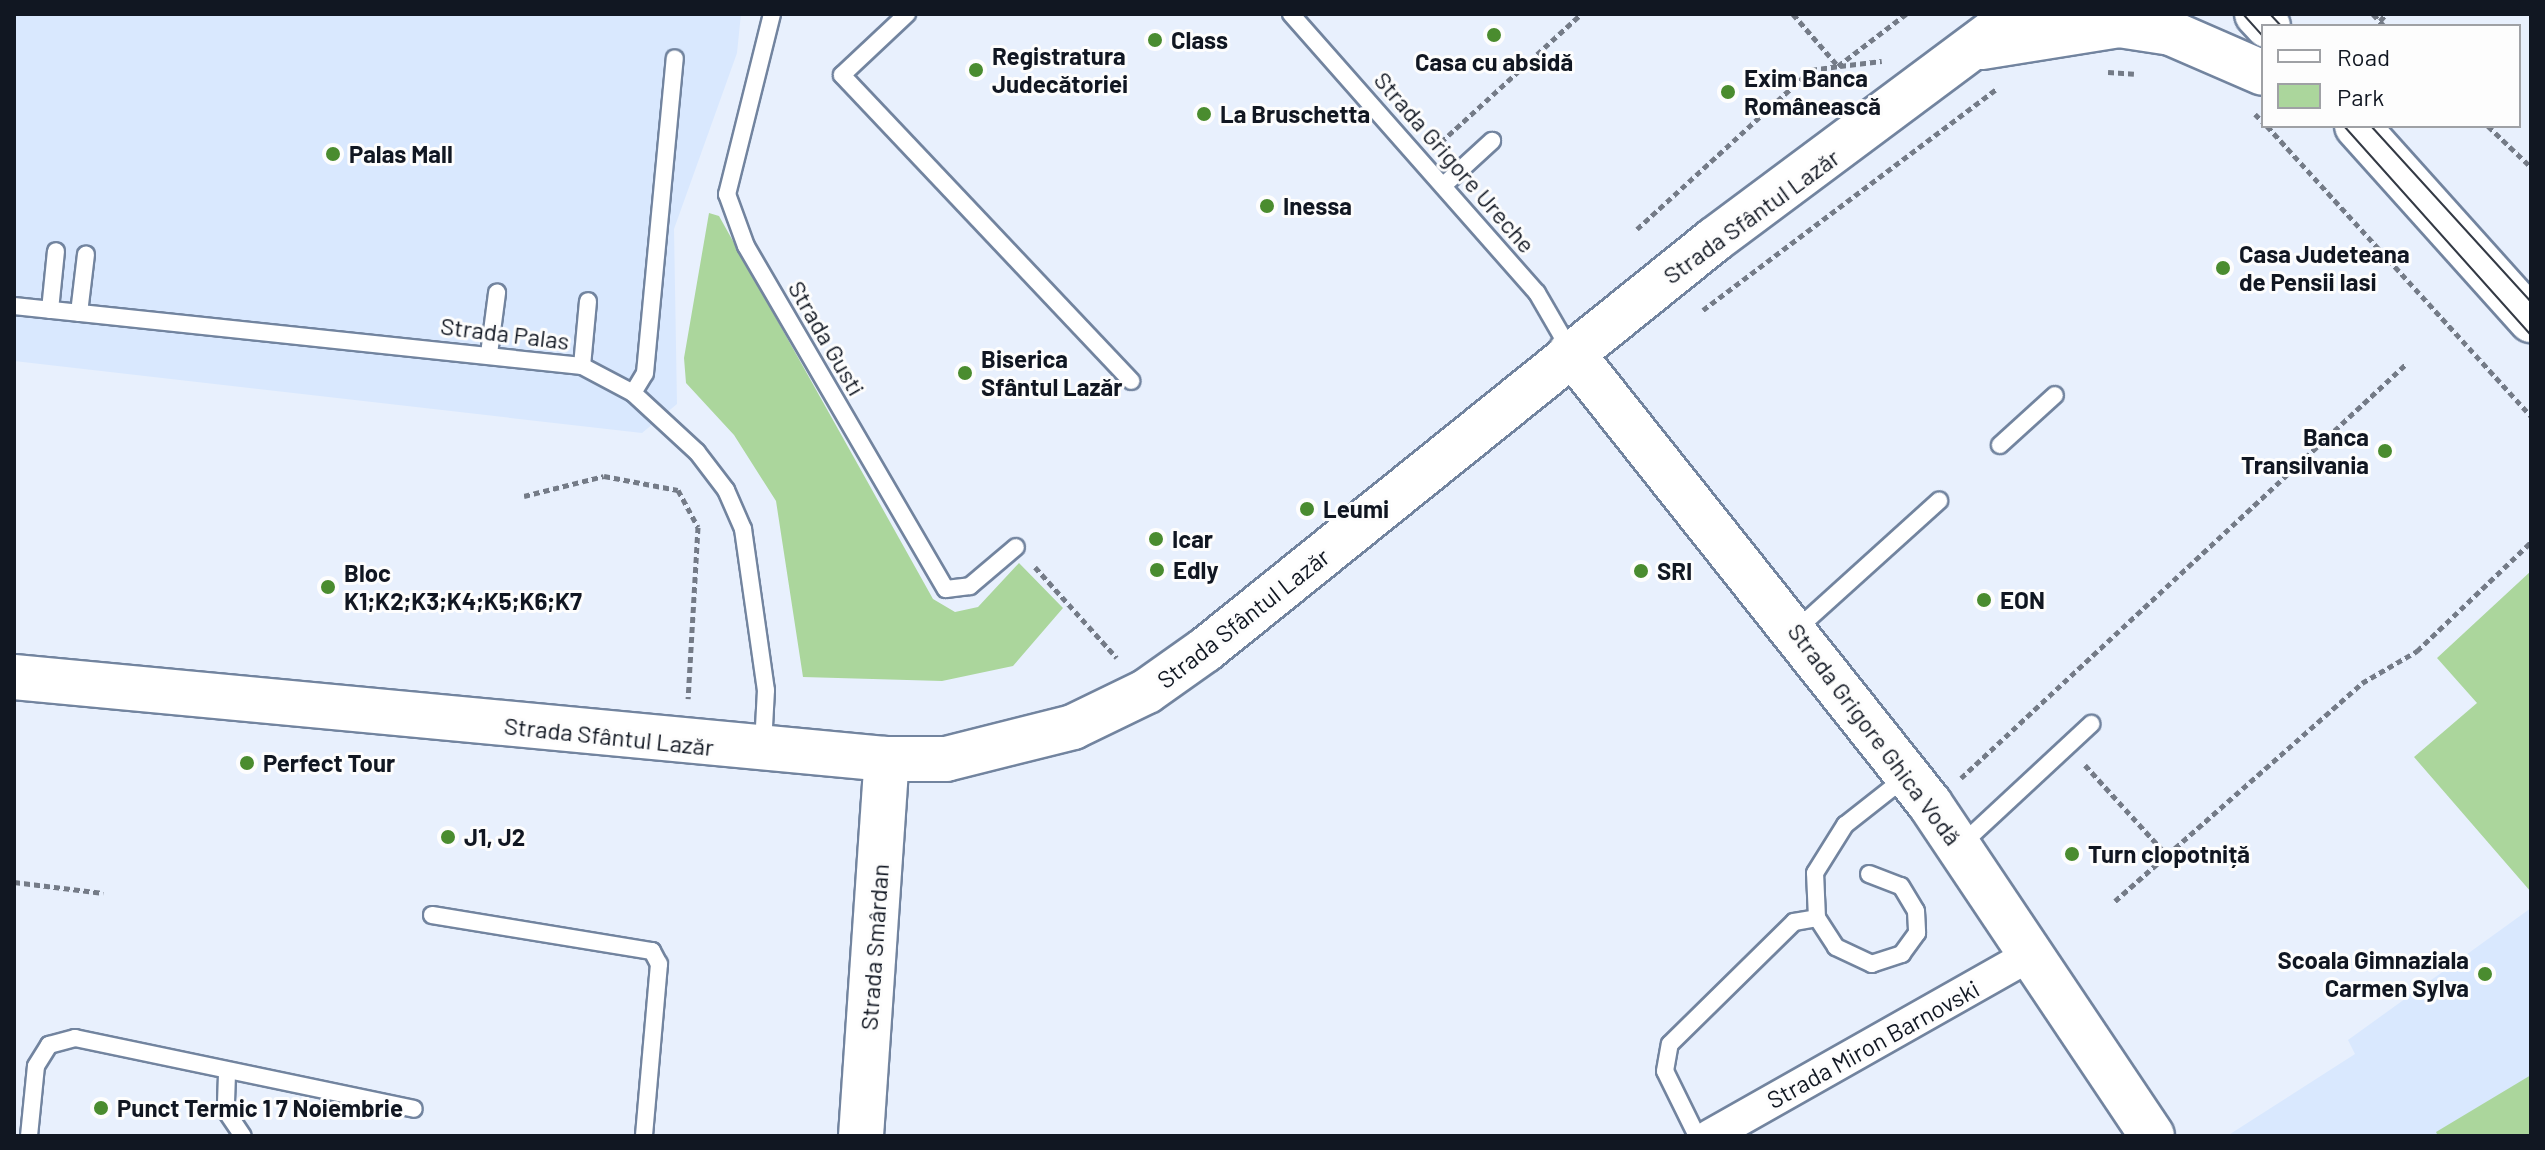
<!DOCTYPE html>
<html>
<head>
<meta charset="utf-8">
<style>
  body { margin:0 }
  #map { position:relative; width:2545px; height:1150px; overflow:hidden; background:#e8f0fd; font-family:Barlow,sans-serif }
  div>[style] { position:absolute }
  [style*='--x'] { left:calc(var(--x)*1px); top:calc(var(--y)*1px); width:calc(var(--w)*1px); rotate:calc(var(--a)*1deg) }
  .built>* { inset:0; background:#d9e8fe }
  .green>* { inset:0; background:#abd69c }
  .path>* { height:5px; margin-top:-2.5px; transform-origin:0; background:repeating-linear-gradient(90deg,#747b87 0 6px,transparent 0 10px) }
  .roads { filter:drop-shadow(2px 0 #72849f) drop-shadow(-2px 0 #72849f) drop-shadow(0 2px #72849f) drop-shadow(0 -2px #72849f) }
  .lane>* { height:16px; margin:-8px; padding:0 8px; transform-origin:8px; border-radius:8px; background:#fff }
  .street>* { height:32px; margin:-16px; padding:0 16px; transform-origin:16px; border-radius:16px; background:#fff }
  .secondary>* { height:44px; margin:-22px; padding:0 22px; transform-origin:22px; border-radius:22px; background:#fff }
  .tram>* { height:2px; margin:-1px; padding:0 1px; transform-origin:1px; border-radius:1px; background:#343a45 }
  .dots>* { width:22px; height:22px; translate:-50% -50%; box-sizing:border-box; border:4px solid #fdfdfd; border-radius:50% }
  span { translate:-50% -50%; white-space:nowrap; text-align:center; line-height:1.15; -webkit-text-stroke:6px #fdfdfd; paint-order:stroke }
  .poi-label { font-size:24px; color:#111722; font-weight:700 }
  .left { translate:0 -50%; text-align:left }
  .right { translate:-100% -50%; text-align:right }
  .street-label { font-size:24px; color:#111722 }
  .frame { position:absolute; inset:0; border:16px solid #111722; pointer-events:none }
  .legend { position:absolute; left:2261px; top:24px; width:260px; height:104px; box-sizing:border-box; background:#fdfdfd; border:2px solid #9fa1a5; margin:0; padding:10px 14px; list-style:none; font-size:24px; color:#111722 }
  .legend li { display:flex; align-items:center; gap:16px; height:40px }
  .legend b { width:40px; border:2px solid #9fa1a5 }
</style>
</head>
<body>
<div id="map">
  <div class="built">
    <div style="clip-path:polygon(14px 14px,741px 14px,737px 53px,674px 229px,677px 404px,642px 433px,14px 361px)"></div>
    <div style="clip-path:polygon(2531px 908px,2531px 1136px,2227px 1136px,2355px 1054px,2348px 1040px)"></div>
  </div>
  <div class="green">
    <div style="clip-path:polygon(709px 213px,719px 216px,933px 599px,955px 612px,978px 607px,1019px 563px,1063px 608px,1013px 666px,942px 681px,803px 677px,776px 501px,734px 435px,686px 383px,684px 358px)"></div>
    <div style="clip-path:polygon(2531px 571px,2531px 892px,2414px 757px,2477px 703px,2437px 658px)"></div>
    <div style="clip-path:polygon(2531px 1075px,2531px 1136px,2438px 1136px,2436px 1132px)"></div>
  </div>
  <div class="path">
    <div style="--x:1793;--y:14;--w:69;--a:49.1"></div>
    <div style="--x:2373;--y:14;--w:16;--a:47"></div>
    <div style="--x:2380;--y:21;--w:9;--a:-49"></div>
    <div style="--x:1840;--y:66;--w:42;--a:-6.8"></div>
    <div style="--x:2108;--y:72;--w:26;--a:4"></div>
    <div style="--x:2255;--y:114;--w:11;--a:45"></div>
    <div style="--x:2267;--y:126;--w:392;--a:47.7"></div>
    <div style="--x:2488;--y:126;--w:59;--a:43.6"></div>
    <div style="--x:1441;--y:142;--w:190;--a:-42.4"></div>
    <div style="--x:1637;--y:229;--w:236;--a:-42.4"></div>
    <div style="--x:1811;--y:70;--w:27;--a:-8"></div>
    <div style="--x:1838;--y:66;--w:86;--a:-37.4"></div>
    <div style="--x:1703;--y:310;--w:367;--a:-37"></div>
    <div style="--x:524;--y:496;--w:82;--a:-14"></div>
    <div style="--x:604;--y:476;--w:75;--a:10.7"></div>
    <div style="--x:678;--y:490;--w:42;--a:61.6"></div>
    <div style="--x:698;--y:527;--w:172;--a:93.3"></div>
    <div style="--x:1035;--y:567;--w:122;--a:48"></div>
    <div style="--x:2085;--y:765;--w:119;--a:47.7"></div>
    <div style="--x:1961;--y:778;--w:608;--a:-42.93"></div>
    <div style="--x:14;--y:882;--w:90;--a:7"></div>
    <div style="--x:2115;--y:901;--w:329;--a:-41.4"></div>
    <div style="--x:2362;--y:683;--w:64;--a:-30.2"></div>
    <div style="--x:2417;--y:651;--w:158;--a:-43.7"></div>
  </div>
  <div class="roads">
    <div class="lane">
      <div style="--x:772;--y:14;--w:186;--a:104"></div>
      <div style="--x:727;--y:194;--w:55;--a:69.9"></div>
      <div style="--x:746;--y:246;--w:397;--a:59.8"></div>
      <div style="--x:946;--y:589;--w:24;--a:-7"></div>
      <div style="--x:970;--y:586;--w:60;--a:-40.3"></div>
      <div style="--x:907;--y:14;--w:89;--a:136.8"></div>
      <div style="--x:842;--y:75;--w:421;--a:46.6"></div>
      <div style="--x:1291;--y:14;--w:372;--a:48.6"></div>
      <div style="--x:1537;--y:293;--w:66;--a:59.9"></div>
      <div style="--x:1445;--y:184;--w:64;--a:-42.5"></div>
      <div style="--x:14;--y:306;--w:571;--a:6.03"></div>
      <div style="--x:582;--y:366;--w:58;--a:27.9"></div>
      <div style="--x:633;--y:393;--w:87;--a:42.7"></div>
      <div style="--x:697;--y:452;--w:48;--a:52.7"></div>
      <div style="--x:726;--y:490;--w:43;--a:66.4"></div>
      <div style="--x:743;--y:529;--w:163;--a:81.9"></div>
      <div style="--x:766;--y:690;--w:55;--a:93.1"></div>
      <div style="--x:50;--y:310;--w:59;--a:-84.2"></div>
      <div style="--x:79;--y:313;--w:59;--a:-83.2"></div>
      <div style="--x:489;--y:354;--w:62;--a:-82.5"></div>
      <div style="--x:582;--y:366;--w:65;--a:-84.7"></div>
      <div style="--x:633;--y:393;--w:23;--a:-59"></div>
      <div style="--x:645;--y:373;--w:316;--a:-84.6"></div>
      <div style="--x:2000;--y:445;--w:74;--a:-42.3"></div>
      <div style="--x:1796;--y:630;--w:193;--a:-42.1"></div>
      <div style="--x:1961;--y:845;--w:178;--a:-42.9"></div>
      <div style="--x:1869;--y:874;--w:34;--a:21"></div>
      <div style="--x:1901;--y:886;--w:29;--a:59"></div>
      <div style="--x:1916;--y:911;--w:22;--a:87"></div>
      <div style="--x:1917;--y:933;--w:26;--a:126"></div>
      <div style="--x:1902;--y:954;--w:32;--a:162"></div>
      <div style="--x:1872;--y:964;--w:40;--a:-155"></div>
      <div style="--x:1836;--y:947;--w:35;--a:-123"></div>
      <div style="--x:1817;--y:918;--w:45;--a:-92.5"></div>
      <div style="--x:1815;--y:873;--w:57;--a:-58"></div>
      <div style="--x:1845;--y:825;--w:78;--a:-38.2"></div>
      <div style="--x:432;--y:915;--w:223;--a:9.3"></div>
      <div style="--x:652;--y:951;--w:15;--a:62"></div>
      <div style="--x:659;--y:964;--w:173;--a:95"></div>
      <div style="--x:227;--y:1074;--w:37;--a:92"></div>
      <div style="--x:226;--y:1111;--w:30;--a:56"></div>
      <div style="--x:29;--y:1136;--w:70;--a:-84.3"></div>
      <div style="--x:36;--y:1066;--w:25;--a:-58"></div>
      <div style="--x:49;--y:1045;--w:27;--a:-15"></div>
      <div style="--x:75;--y:1038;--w:346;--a:11.8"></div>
      <div style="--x:1697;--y:1136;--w:72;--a:-116.2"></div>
      <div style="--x:1665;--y:1071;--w:27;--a:-80"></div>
      <div style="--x:1670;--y:1044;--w:174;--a:-44.5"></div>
      <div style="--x:1794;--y:922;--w:23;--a:-10"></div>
    </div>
    <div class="street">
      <div style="--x:1710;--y:1136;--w:373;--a:-29.5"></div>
    </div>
    <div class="secondary">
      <div style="--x:2257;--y:14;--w:16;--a:47"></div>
      <div style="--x:1982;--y:47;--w:139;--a:-9.1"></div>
      <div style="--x:2119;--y:25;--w:53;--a:8.7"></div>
      <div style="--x:2171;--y:33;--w:100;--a:23.5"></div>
      <div style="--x:2357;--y:126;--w:261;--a:48.1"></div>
      <div style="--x:1571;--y:352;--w:577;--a:51.54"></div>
      <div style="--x:1930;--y:804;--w:399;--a:56.2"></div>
      <div style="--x:14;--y:677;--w:877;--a:5.37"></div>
      <div style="--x:887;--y:759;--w:59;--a:0"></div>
      <div style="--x:946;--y:759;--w:131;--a:-14.1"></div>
      <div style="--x:1073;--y:727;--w:82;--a:-25.9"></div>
      <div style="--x:1147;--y:691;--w:71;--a:-35.3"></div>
      <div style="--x:1205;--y:650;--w:654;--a:-38.85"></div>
      <div style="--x:1714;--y:240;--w:378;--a:-36.7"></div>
      <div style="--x:861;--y:1136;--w:378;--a:-86.1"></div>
    </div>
  </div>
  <div class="tram">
    <div style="--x:2243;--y:14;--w:30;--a:48"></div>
    <div style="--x:2270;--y:14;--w:16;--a:47"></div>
    <div style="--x:2344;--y:126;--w:280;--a:48.2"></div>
    <div style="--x:2371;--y:126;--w:238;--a:47.7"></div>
  </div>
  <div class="dots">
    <div style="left:1494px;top:35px;background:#4a8c2f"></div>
    <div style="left:1155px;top:40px;background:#4a8c2f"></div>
    <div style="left:976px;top:70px;background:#4a8c2f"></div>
    <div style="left:1728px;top:92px;background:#4a8c2f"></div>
    <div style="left:1204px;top:114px;background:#4a8c2f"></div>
    <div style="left:333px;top:154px;background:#4a8c2f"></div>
    <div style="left:1267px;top:206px;background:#4a8c2f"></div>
    <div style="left:2223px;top:268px;background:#4a8c2f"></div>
    <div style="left:965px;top:373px;background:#4a8c2f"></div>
    <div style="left:2385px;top:451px;background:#4a8c2f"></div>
    <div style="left:1307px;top:509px;background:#4a8c2f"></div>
    <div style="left:1156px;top:539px;background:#4a8c2f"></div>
    <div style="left:1157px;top:570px;background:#4a8c2f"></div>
    <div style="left:1641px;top:571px;background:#4a8c2f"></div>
    <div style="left:328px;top:587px;background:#4a8c2f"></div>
    <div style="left:1984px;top:600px;background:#4a8c2f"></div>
    <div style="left:247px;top:763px;background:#4a8c2f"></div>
    <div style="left:448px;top:837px;background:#4a8c2f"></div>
    <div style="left:2072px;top:854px;background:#4a8c2f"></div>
    <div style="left:2485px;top:974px;background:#4a8c2f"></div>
    <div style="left:101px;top:1108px;background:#4a8c2f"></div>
  </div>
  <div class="poi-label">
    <span class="left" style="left:1171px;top:40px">Class</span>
    <span class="left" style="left:992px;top:70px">Registratura<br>Judecătoriei</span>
    <span style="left:1494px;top:62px">Casa cu absidă</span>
    <span class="left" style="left:1744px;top:92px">Exim Banca<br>Românească</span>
    <span class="left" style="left:1220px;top:114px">La Bruschetta</span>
    <span class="left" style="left:349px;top:154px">Palas Mall</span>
    <span class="left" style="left:1283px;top:206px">Inessa</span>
    <span class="left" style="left:2239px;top:268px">Casa Judeteana<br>de Pensii Iasi</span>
    <span class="left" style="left:981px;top:373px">Biserica<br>Sfântul Lazăr</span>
    <span class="right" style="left:2369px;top:451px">Banca<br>Transilvania</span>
    <span class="left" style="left:1323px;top:509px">Leumi</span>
    <span class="left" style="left:1172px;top:539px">Icar</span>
    <span class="left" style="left:1173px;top:570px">Edly</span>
    <span class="left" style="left:1657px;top:571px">SRI</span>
    <span class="left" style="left:344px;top:587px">Bloc<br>K1;K2;K3;K4;K5;K6;K7</span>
    <span class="left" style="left:2000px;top:600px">EON</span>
    <span class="left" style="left:263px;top:763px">Perfect Tour</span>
    <span class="left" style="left:464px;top:837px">J1, J2</span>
    <span class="left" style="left:2088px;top:854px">Turn clopotniță</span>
    <span class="right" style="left:2469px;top:974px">Scoala Gimnaziala<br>Carmen Sylva</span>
    <span class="left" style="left:117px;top:1108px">Punct Termic 1 7 Noiembrie</span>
  </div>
  <div class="street-label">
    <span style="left:1455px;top:162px;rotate:49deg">Strada Grigore Ureche</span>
    <span style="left:1751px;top:216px;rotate:-36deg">Strada Sfântul Lazăr</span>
    <span style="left:505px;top:333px;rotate:7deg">Strada Palas</span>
    <span style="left:827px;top:338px;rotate:60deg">Strada Gusti</span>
    <span style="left:1243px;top:618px;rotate:-38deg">Strada Sfântul Lazăr</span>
    <span style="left:1875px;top:734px;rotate:53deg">Strada Grigore Ghica Vodă</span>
    <span style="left:609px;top:736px;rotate:6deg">Strada Sfântul Lazăr</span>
    <span style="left:874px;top:947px;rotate:-86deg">Strada Smârdan</span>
    <span style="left:1873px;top:1044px;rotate:-29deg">Strada Miron Barnovski</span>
  </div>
  <div class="frame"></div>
  <ul class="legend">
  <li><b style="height:10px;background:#fff"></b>Road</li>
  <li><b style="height:22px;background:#abd69c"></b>Park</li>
  </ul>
</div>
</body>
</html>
